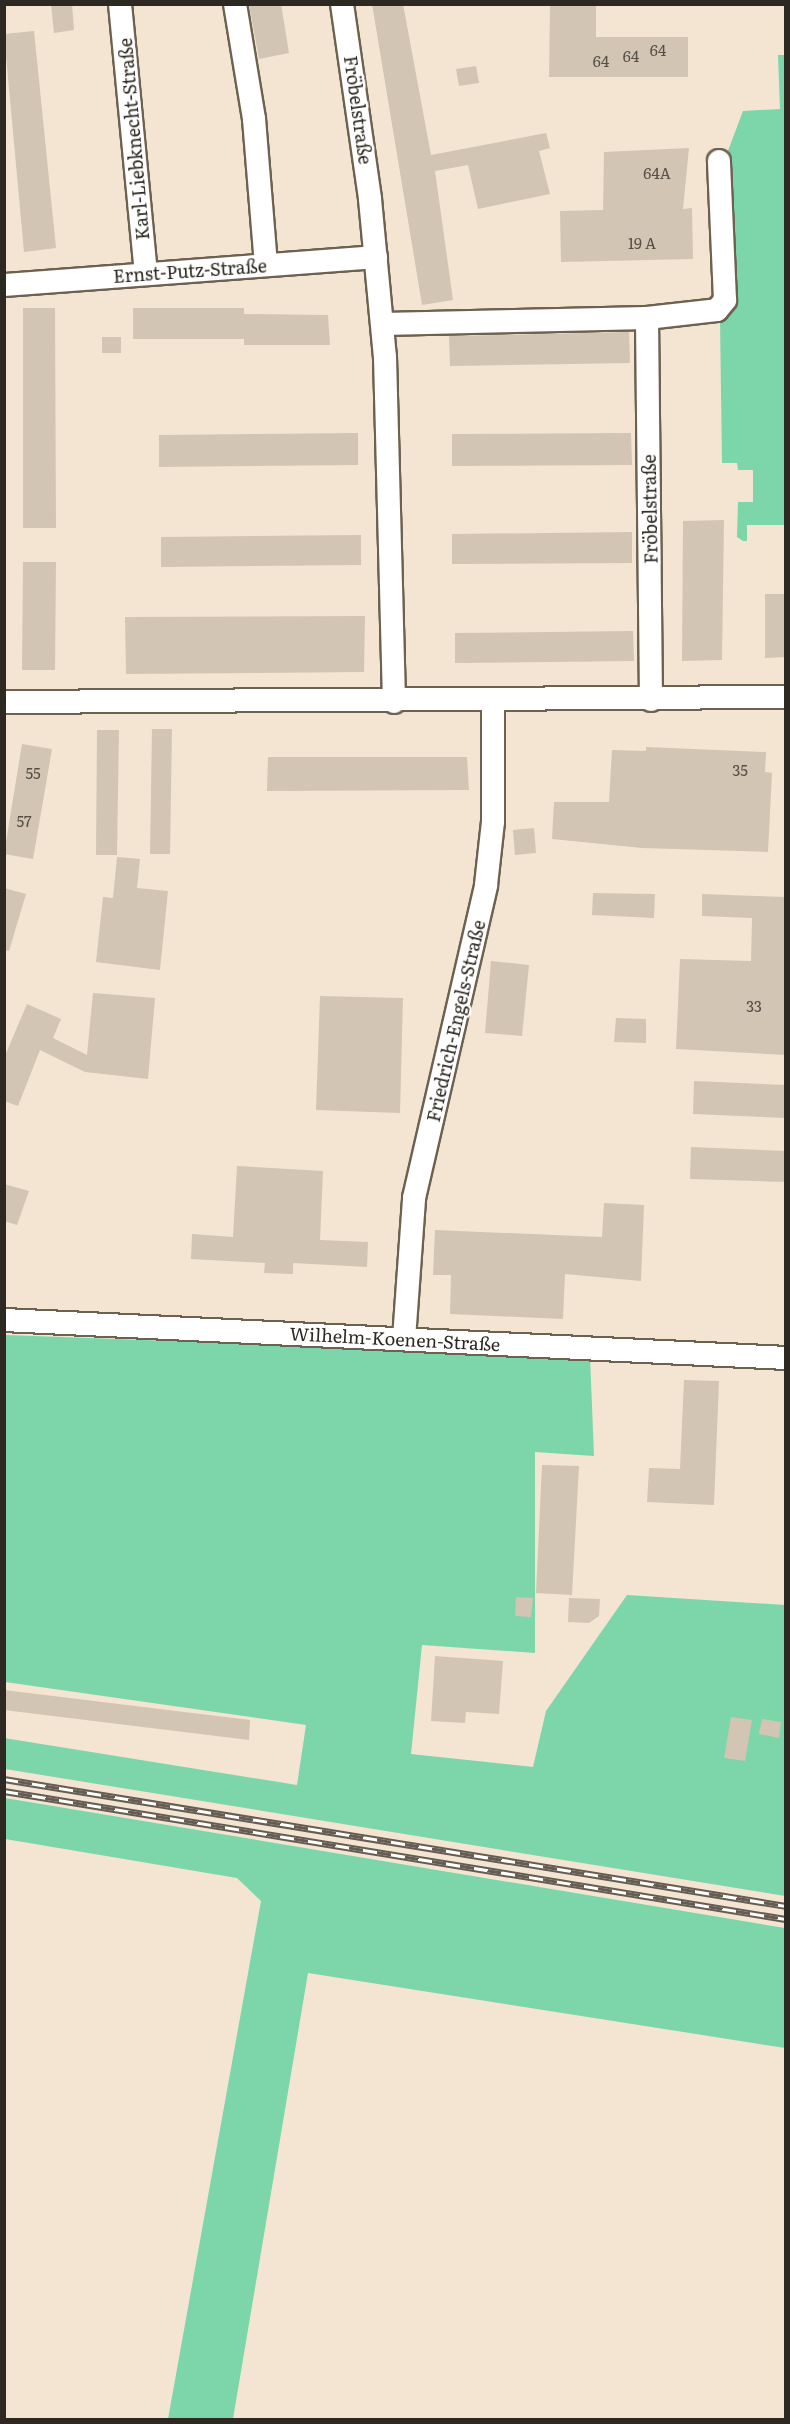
<!DOCTYPE html>
<html>
<head>
<meta charset="utf-8">
<style>
  body { margin:0 }
  #map { position:relative; width:790px; height:2424px; overflow:hidden; background:#f3e5d2; font-family:Literata,serif }
  div>[style] { position:absolute }
  [style*='--x'] { left:calc(var(--x)*1px); top:calc(var(--y)*1px); width:calc(var(--w)*1px); rotate:calc(var(--a)*1deg) }
  .green>* { inset:0; background:#7cd6a9 }
  .building>* { inset:0; background:#d3c5b3 }
  .roads { filter:drop-shadow(2px 0 #6d6251) drop-shadow(-2px 0 #6d6251) drop-shadow(0 2px #6d6251) drop-shadow(0 -2px #6d6251) }
  .street>* { height:22px; margin:-11px; padding:0 11px; transform-origin:11px; border-radius:11px; background:#fff }
  .rail>* { height:7px; margin-top:-3.5px; transform-origin:0; background:repeating-linear-gradient(90deg,#fff 0 14px,#655d53 0 28px); box-sizing:border-box; border-block:2px solid #655d53 }
  span { translate:-50% -50%; white-space:nowrap; text-align:center; line-height:1.15; -webkit-text-stroke:5px #fff; paint-order:stroke }
  .number-label { font-size:15px; color:#564f46 }
  .number-label span { -webkit-text-stroke-width:0 }
  .street-label { font-size:18px; color:#2d2821 }
  .frame { position:absolute; inset:0; border:6px solid #2d2821; pointer-events:none }
</style>
</head>
<body>
<div id="map">
  <div class="green">
    <div style="clip-path:polygon(778px 55px,785px 55px,785px 525px,747px 525px,747px 541px,743px 541px,737px 537px,738px 502px,753px 502px,753px 470px,738px 470px,737px 463px,722px 463px,720px 321px,729px 308px,723px 164px,743px 111px,780px 109px)"></div>
    <div style="clip-path:polygon(5px 1335px,590px 1356px,594px 1456px,535px 1452px,535px 1653px,422px 1645px,411px 1754px,533px 1767px,546px 1711px,627px 1595px,785px 1605px,785px 1896px,5px 1769px,4px 1738px,297px 1785px,306px 1725px,5px 1682px)"></div>
    <div style="clip-path:polygon(5px 1798px,785px 1928px,785px 2048px,308px 1973px,233px 2419px,168px 2419px,261px 1901px,237px 1878px,5px 1839px)"></div>
  </div>
  <div class="building">
    <div style="clip-path:polygon(51px 4px,72px 4px,74px 30px,54px 33px)"></div>
    <div style="clip-path:polygon(249px 4px,281px 4px,289px 53px,259px 59px)"></div>
    <div style="clip-path:polygon(372px 4px,403px 4px,431px 155px,546px 133px,550px 148px,539px 151px,550px 194px,478px 209px,468px 165px,435px 171px,453px 300px,422px 305px)"></div>
    <div style="clip-path:polygon(550px 4px,596px 4px,596px 37px,688px 37px,688px 77px,549px 77px)"></div>
    <div style="clip-path:polygon(34px 31px,56px 248px,24px 252px,4px 34px)"></div>
    <div style="clip-path:polygon(476px 66px,479px 83px,459px 86px,456px 69px)"></div>
    <div style="clip-path:polygon(689px 148px,683px 209px,692px 208px,693px 259px,561px 262px,560px 211px,603px 210px,604px 152px)"></div>
    <div style="clip-path:polygon(23px 308px,55px 308px,56px 528px,23px 528px)"></div>
    <div style="clip-path:polygon(133px 308px,244px 308px,244px 314px,328px 315px,330px 345px,244px 345px,244px 339px,133px 339px)"></div>
    <div style="clip-path:polygon(629px 332px,630px 363px,450px 366px,449px 336px)"></div>
    <div style="clip-path:polygon(102px 337px,121px 337px,121px 353px,102px 353px)"></div>
    <div style="clip-path:polygon(358px 433px,358px 465px,159px 467px,159px 435px)"></div>
    <div style="clip-path:polygon(631px 433px,632px 465px,452px 466px,452px 434px)"></div>
    <div style="clip-path:polygon(724px 520px,722px 660px,682px 661px,683px 521px)"></div>
    <div style="clip-path:polygon(632px 532px,632px 563px,452px 564px,452px 534px)"></div>
    <div style="clip-path:polygon(361px 535px,361px 565px,161px 567px,161px 537px)"></div>
    <div style="clip-path:polygon(23px 562px,56px 562px,55px 670px,22px 670px)"></div>
    <div style="clip-path:polygon(765px 594px,786px 594px,786px 657px,765px 658px)"></div>
    <div style="clip-path:polygon(365px 616px,364px 672px,126px 674px,125px 617px)"></div>
    <div style="clip-path:polygon(633px 631px,634px 661px,455px 663px,455px 633px)"></div>
    <div style="clip-path:polygon(152px 729px,172px 729px,170px 854px,150px 854px)"></div>
    <div style="clip-path:polygon(97px 730px,119px 730px,117px 855px,96px 855px)"></div>
    <div style="clip-path:polygon(22px 744px,52px 749px,33px 859px,4px 854px)"></div>
    <div style="clip-path:polygon(646px 747px,766px 752px,765px 772px,772px 773px,768px 852px,642px 848px,552px 839px,554px 802px,609px 802px,612px 750px,646px 751px)"></div>
    <div style="clip-path:polygon(268px 757px,467px 757px,469px 790px,267px 791px)"></div>
    <div style="clip-path:polygon(534px 828px,536px 853px,515px 855px,513px 830px)"></div>
    <div style="clip-path:polygon(117px 857px,140px 859px,137px 888px,168px 891px,160px 970px,96px 962px,103px 897px,113px 898px)"></div>
    <div style="clip-path:polygon(4px 888px,26px 894px,9px 951px,4px 950px)"></div>
    <div style="clip-path:polygon(593px 893px,655px 894px,654px 918px,592px 915px)"></div>
    <div style="clip-path:polygon(702px 894px,786px 897px,786px 1055px,676px 1049px,680px 959px,751px 961px,752px 918px,702px 916px)"></div>
    <div style="clip-path:polygon(491px 961px,529px 965px,522px 1036px,485px 1033px)"></div>
    <div style="clip-path:polygon(93px 993px,155px 998px,148px 1079px,85px 1072px,40px 1050px,18px 1106px,4px 1101px,4px 1058px,27px 1004px,61px 1019px,53px 1038px,87px 1055px)"></div>
    <div style="clip-path:polygon(320px 996px,403px 998px,400px 1113px,316px 1110px)"></div>
    <div style="clip-path:polygon(616px 1018px,646px 1019px,646px 1043px,614px 1042px)"></div>
    <div style="clip-path:polygon(694px 1081px,786px 1085px,786px 1118px,693px 1114px)"></div>
    <div style="clip-path:polygon(691px 1147px,786px 1151px,786px 1182px,690px 1179px)"></div>
    <div style="clip-path:polygon(237px 1166px,323px 1171px,320px 1240px,368px 1242px,367px 1267px,293px 1263px,293px 1274px,264px 1273px,265px 1263px,191px 1259px,192px 1234px,233px 1237px)"></div>
    <div style="clip-path:polygon(4px 1184px,29px 1191px,17px 1225px,4px 1221px)"></div>
    <div style="clip-path:polygon(604px 1203px,644px 1205px,641px 1281px,565px 1274px,563px 1319px,450px 1314px,451px 1275px,433px 1275px,435px 1230px,602px 1237px)"></div>
    <div style="clip-path:polygon(684px 1380px,719px 1381px,714px 1505px,647px 1502px,649px 1468px,680px 1469px)"></div>
    <div style="clip-path:polygon(542px 1465px,579px 1466px,572px 1595px,536px 1593px)"></div>
    <div style="clip-path:polygon(516px 1597px,533px 1598px,531px 1617px,515px 1616px)"></div>
    <div style="clip-path:polygon(569px 1598px,600px 1599px,599px 1616px,589px 1623px,568px 1622px)"></div>
    <div style="clip-path:polygon(435px 1656px,503px 1661px,499px 1714px,466px 1712px,465px 1723px,431px 1721px)"></div>
    <div style="clip-path:polygon(4px 1690px,250px 1720px,249px 1740px,4px 1710px)"></div>
    <div style="clip-path:polygon(731px 1717px,752px 1720px,745px 1761px,724px 1758px)"></div>
    <div style="clip-path:polygon(762px 1719px,781px 1722px,779px 1738px,759px 1734px)"></div>
  </div>
  <div class="roads">
    <div class="street">
      <div style="--x:120;--y:4;--w:271;--a:84.5"></div>
      <div style="--x:235;--y:4;--w:117;--a:80.6"></div>
      <div style="--x:254;--y:119;--w:146;--a:85.3"></div>
      <div style="--x:342;--y:4;--w:197;--a:81.8"></div>
      <div style="--x:370;--y:199;--w:159;--a:84.6"></div>
      <div style="--x:385;--y:357;--w:345;--a:88.5"></div>
      <div style="--x:4;--y:285;--w:373;--a:-4.3"></div>
      <div style="--x:647;--y:318;--w:382;--a:89.4"></div>
      <div style="--x:383;--y:324;--w:264;--a:-1.3"></div>
      <div style="--x:647;--y:318;--w:70;--a:-6.5"></div>
      <div style="--x:717;--y:310;--w:13;--a:-51"></div>
      <div style="--x:725;--y:300;--w:139;--a:-92.5"></div>
      <div style="--x:4;--y:702;--w:782;--a:-0.37"></div>
      <div style="--x:4;--y:1320;--w:783;--a:2.78"></div>
      <div style="--x:404;--y:1339;--w:141;--a:-85.9"></div>
      <div style="--x:414;--y:1198;--w:321;--a:-77"></div>
      <div style="--x:486;--y:885;--w:63;--a:-83.7"></div>
      <div style="--x:493;--y:822;--w:121;--a:-90"></div>
    </div>
  </div>
  <div class="rail">
    <div style="--x:4;--y:1779;--w:792;--a:9.22"></div>
    <div style="--x:4;--y:1791;--w:792;--a:9.3"></div>
  </div>
  <div class="number-label">
    <span style="left:658px;top:50px">64</span>
    <span style="left:631px;top:56px">64</span>
    <span style="left:601px;top:61px">64</span>
    <span style="left:657px;top:173px">64A</span>
    <span style="left:642px;top:243px">19 A</span>
    <span style="left:740px;top:770px">35</span>
    <span style="left:33px;top:773px">55</span>
    <span style="left:24px;top:821px">57</span>
    <span style="left:754px;top:1006px">33</span>
  </div>
  <div class="street-label">
    <span style="left:358px;top:110px;rotate:82deg">Fröbelstraße</span>
    <span style="left:134px;top:139px;rotate:-95deg">Karl-Liebknecht-Straße</span>
    <span style="left:190px;top:271px;rotate:-4deg">Ernst-Putz-Straße</span>
    <span style="left:650px;top:509px;rotate:-91deg">Fröbelstraße</span>
    <span style="left:456px;top:1021px;rotate:-77deg">Friedrich-Engels-Straße</span>
    <span style="left:395px;top:1339px;rotate:3deg">Wilhelm-Koenen-Straße</span>
  </div>
  <div class="frame"></div>
</div>
</body>
</html>
